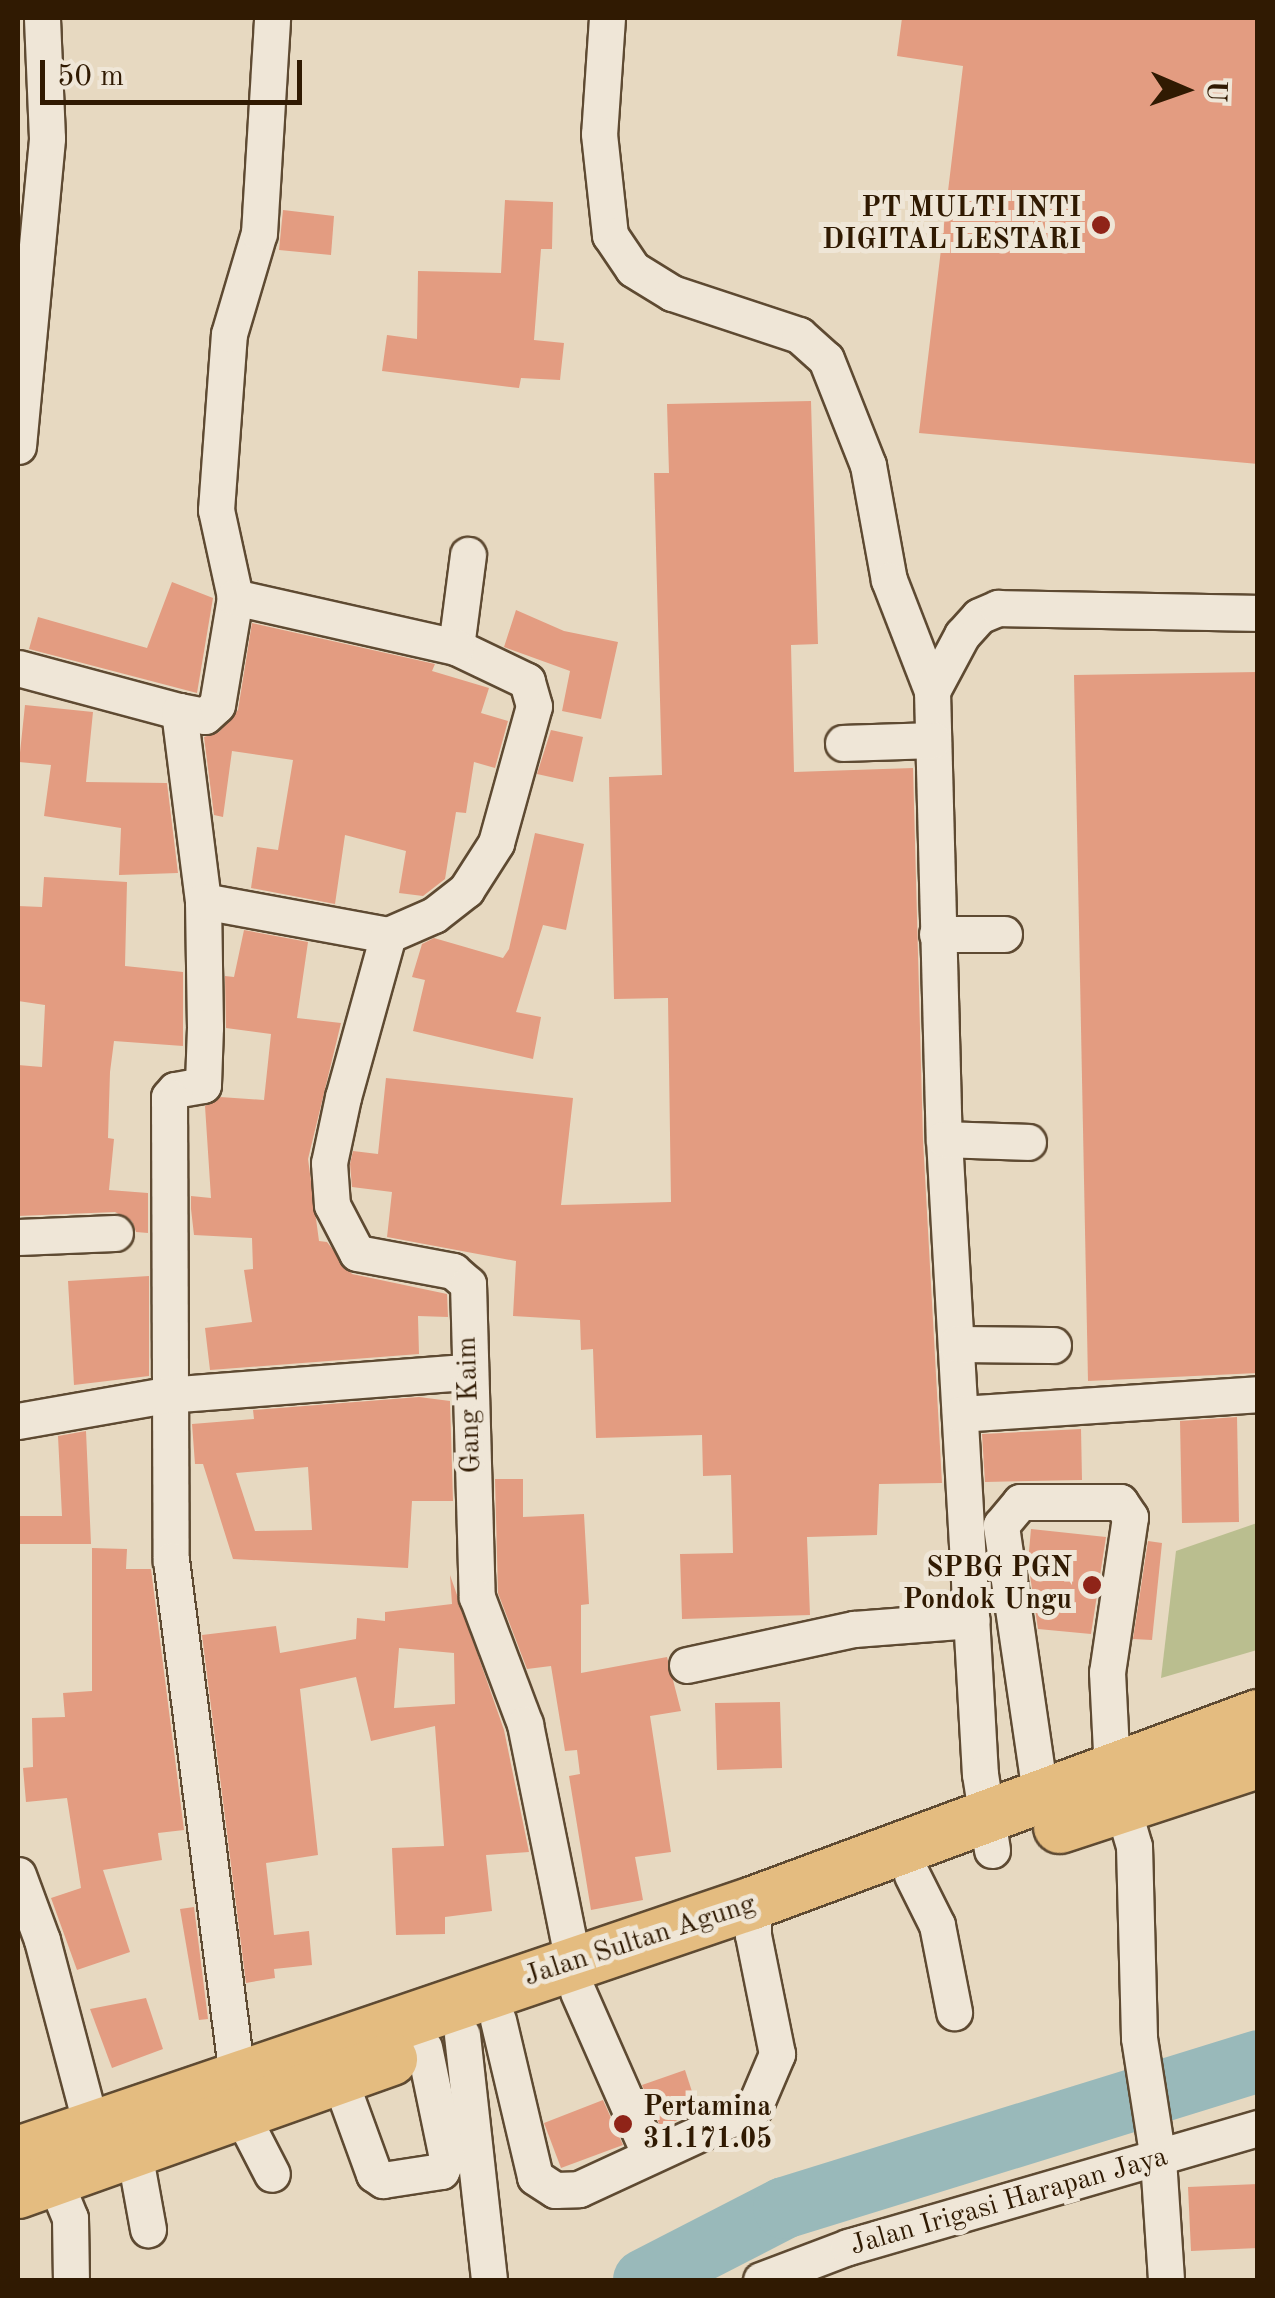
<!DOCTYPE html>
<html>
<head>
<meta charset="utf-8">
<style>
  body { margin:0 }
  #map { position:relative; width:1275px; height:2298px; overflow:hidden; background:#e7d9c1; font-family:"Old Standard TT",serif }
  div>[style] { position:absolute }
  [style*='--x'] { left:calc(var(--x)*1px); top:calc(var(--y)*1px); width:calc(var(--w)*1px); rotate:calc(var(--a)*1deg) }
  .green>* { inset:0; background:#babe8f }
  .river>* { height:62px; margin:-31px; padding:0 31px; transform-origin:31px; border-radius:31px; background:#99b9ba }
  .building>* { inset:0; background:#e39c81 }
  .roads { filter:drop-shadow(2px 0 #5e4a32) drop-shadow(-2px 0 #5e4a32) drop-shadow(0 2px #5e4a32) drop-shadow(0 -2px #5e4a32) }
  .minor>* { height:35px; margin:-17.5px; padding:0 17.5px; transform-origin:17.5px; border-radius:17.5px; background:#efe6d7 }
  .highway>* { height:52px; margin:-26px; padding:0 26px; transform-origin:26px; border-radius:26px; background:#e4bc80 }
  .dots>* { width:28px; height:28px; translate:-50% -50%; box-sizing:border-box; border:5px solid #efe6d7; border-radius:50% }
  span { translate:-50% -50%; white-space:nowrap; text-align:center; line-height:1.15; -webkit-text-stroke:10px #efe6d7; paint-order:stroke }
  .poi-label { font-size:28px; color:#301a02; font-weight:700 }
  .right { translate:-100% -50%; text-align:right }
  .left { translate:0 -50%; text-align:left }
  .street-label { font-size:28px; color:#301a02 }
  .frame { position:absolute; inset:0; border:20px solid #301a02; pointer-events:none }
  .north { position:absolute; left:1135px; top:40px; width:100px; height:100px; -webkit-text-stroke:8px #efe6d7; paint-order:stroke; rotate:92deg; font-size:28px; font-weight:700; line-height:40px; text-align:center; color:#301a02 }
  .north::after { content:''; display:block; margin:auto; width:35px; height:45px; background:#301a02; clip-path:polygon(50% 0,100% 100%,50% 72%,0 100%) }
  .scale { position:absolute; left:40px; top:60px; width:262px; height:45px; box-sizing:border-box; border:5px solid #301a02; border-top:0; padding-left:12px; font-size:30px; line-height:35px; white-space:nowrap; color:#301a02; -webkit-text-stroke:8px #efe6d7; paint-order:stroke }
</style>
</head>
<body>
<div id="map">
  <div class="green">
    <div style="clip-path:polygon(1257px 1523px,1257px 1650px,1161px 1678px,1176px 1551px)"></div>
  </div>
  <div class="river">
    <div style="--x:644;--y:2280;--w:157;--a:-27.2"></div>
    <div style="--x:784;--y:2208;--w:496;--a:-17.2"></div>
  </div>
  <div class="building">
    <div style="clip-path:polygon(902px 18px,1258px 18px,1258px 464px,919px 433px,963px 66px,897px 56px)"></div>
    <div style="clip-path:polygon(505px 200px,553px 202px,552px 249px,541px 249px,534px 340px,564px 343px,560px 380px,521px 378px,519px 388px,382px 371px,387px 335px,417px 339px,418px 271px,501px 273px)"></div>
    <div style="clip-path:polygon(283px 210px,334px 216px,331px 255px,279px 250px)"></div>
    <div style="clip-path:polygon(811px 401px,818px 644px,791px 645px,794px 772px,913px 768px,923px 1140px,942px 1483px,879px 1484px,877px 1535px,807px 1537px,810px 1615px,682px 1619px,680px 1554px,733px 1553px,731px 1475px,703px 1476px,702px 1435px,596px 1438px,593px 1349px,581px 1350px,580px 1320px,513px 1316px,516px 1261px,387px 1237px,392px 1192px,352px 1187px,350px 1164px,353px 1151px,378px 1154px,386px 1078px,573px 1098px,561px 1205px,671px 1202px,668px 998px,614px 999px,609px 777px,662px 775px,654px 473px,669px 473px,667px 404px)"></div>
    <div style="clip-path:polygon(172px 582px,213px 598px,197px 693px,29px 649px,38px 617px,147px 648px)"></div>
    <div style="clip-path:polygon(516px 610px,564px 631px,618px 642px,601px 719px,562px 711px,570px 671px,504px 647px)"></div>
    <div style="clip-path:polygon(252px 623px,435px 664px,432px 671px,489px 688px,481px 713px,508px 721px,495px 768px,474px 762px,466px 813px,456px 812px,445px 879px,423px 896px,399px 893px,406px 851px,345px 835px,335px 904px,251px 888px,257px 847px,278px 850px,293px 760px,232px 751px,223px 817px,214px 815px,204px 737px,219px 732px,238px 710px)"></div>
    <div style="clip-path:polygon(1258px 672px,1258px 1373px,1088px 1381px,1074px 675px)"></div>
    <div style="clip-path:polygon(25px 705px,93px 712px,86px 782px,167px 783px,178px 873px,119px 875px,121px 828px,44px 816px,51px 765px,19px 762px)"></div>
    <div style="clip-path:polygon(551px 730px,583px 737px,573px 782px,537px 774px)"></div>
    <div style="clip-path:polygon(535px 833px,584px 844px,566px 930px,543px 925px,516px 1012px,541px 1017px,533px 1059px,413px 1031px,425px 980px,412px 977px,422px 944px,434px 938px,503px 958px,509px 949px)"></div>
    <div style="clip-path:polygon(44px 877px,127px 882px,125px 966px,183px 972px,183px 1046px,114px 1041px,110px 1072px,108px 1138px,114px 1139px,109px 1190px,148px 1193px,148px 1233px,136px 1232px,132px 1221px,115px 1212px,18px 1216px,18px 1065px,42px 1067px,45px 1005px,18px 1001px,18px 906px,42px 907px)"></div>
    <div style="clip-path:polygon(244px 930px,308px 942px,297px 1018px,341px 1023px,308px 1159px,319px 1241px,327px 1242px,352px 1274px,447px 1294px,448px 1317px,418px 1316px,419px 1354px,210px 1370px,205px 1328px,252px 1322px,244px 1270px,253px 1269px,252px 1238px,194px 1235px,191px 1209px,191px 1196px,211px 1198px,205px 1106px,220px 1097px,264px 1100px,271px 1034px,226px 1028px,225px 976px,234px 977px)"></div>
    <div style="clip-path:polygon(149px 1276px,149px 1376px,74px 1385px,68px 1281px)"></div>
    <div style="clip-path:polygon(evenodd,419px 1397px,450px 1401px,453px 1501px,412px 1501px,408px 1568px,233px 1559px,203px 1464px,195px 1464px,192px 1424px,254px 1419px,253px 1410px,419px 1397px,308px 1467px,312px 1530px,255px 1531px,236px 1473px,308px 1467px)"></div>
    <div style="clip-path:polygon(1237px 1417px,1239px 1522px,1182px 1523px,1180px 1421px)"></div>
    <div style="clip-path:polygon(1081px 1429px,1082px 1480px,985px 1482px,982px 1434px)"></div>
    <div style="clip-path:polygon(86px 1431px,91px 1544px,18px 1544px,18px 1516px,62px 1516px,58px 1436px)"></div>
    <div style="clip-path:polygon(495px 1479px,523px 1479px,523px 1517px,584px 1514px,589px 1604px,581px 1605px,581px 1673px,667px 1657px,681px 1711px,650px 1716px,671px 1852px,635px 1857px,643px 1900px,591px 1910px,569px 1776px,580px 1774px,577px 1750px,565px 1751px,551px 1666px,527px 1669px,498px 1593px)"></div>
    <div style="clip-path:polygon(1031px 1529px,1106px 1537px,1091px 1634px,1038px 1629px,1028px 1562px)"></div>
    <div style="clip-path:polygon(1148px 1541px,1162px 1543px,1152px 1640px,1133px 1639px)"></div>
    <div style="clip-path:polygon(92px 1548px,127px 1549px,126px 1569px,151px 1569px,184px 1830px,158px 1833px,162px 1860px,103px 1870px,130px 1952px,77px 1970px,51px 1898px,81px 1888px,67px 1798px,26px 1802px,23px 1768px,33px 1767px,32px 1718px,65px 1717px,63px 1693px,92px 1691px)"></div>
    <div style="clip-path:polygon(evenodd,450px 1575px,504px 1730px,529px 1852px,486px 1855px,492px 1911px,445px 1917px,445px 1934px,396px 1935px,392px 1848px,444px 1846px,435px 1726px,371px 1741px,356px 1677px,300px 1689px,318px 1855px,266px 1863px,274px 1935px,309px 1931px,312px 1965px,274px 1969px,275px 1978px,246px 1983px,202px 1635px,276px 1626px,280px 1653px,356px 1639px,357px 1618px,385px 1621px,385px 1612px,452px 1604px,450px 1575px,399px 1648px,454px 1653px,455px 1704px,394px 1708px,399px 1648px)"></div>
    <div style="clip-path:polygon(780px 1702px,782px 1768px,717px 1770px,715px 1703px)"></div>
    <div style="clip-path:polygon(194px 1907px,208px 2019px,199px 2020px,180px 1909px)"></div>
    <div style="clip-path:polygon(146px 1998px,163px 2049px,112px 2068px,90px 2009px)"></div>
    <div style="clip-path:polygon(685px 2070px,698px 2110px,661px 2128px,642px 2085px)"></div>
    <div style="clip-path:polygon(603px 2100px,623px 2145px,561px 2168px,544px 2123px)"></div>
    <div style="clip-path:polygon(1258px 2184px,1258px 2248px,1191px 2251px,1188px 2187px)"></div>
  </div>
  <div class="roads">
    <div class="minor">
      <div style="--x:607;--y:18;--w:116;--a:93.9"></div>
      <div style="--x:599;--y:134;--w:102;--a:83.8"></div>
      <div style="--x:610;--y:235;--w:41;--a:55.9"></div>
      <div style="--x:633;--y:269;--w:46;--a:31.6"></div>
      <div style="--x:672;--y:293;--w:134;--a:18.3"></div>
      <div style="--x:799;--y:335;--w:36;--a:42"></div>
      <div style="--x:826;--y:359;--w:114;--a:68.4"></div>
      <div style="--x:868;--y:465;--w:117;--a:79.7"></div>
      <div style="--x:889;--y:580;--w:119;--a:68.8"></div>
      <div style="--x:932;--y:691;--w:448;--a:88.5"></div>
      <div style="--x:944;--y:1139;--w:636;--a:86.76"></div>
      <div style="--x:980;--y:1774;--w:77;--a:81"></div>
      <div style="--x:18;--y:446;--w:309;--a:-84.6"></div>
      <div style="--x:47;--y:138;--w:120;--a:-92.4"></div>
      <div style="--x:456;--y:647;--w:93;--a:-82.6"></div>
      <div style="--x:18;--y:668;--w:167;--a:15"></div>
      <div style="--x:179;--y:711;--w:26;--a:11"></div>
      <div style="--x:205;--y:716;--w:16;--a:-43"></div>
      <div style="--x:217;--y:705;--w:109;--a:-80.5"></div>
      <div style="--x:235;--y:597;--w:89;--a:-102.3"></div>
      <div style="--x:216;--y:510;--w:176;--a:-85.8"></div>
      <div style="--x:229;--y:334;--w:105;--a:-73.5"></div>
      <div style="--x:259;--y:233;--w:215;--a:-86.5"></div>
      <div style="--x:932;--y:691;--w:64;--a:-61.8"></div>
      <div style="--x:962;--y:635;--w:25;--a:-48"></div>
      <div style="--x:979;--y:616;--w:21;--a:-23"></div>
      <div style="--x:998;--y:608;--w:260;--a:1.1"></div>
      <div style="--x:179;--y:711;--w:192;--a:82.8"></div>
      <div style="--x:203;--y:901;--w:126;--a:89.1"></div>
      <div style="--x:205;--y:1027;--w:58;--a:92"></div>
      <div style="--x:203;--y:1085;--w:28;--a:170"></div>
      <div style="--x:175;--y:1090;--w:9;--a:131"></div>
      <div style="--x:169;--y:1097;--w:463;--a:89.8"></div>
      <div style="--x:171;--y:1560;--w:561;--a:82.72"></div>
      <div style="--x:242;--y:2116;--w:65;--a:62.7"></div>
      <div style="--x:843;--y:743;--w:90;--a:-1.9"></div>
      <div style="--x:203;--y:901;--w:188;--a:10.4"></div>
      <div style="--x:388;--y:935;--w:50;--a:-23.5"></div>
      <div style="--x:434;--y:915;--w:41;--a:-38"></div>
      <div style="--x:466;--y:890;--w:56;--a:-57.4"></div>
      <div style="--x:496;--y:843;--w:142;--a:-74.5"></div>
      <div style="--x:534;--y:706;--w:26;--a:-106"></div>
      <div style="--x:527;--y:681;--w:79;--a:-154.4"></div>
      <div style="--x:456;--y:647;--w:227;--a:-167.3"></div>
      <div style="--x:937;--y:934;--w:67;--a:0"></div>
      <div style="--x:388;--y:935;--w:168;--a:105.5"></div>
      <div style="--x:343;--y:1097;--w:67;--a:102"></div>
      <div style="--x:329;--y:1163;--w:42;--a:85.9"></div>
      <div style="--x:332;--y:1205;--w:54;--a:62.5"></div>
      <div style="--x:357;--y:1253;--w:98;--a:10.6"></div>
      <div style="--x:453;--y:1271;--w:20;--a:41"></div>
      <div style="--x:468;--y:1284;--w:313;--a:88.4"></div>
      <div style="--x:477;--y:1597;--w:136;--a:69.3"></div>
      <div style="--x:525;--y:1724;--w:244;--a:78.6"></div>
      <div style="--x:944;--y:1139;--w:84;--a:2"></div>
      <div style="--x:18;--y:1237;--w:97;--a:-2.4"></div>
      <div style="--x:956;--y:1344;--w:97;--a:0.6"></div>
      <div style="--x:960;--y:1414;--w:299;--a:-3.8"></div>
      <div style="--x:18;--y:1421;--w:150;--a:-10"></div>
      <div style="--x:166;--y:1395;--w:303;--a:-4.4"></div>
      <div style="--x:687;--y:1665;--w:171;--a:-12.2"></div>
      <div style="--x:854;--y:1629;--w:118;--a:-4.4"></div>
      <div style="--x:1041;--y:1800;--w:278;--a:-98.3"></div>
      <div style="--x:1001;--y:1525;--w:30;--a:-50"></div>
      <div style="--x:1020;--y:1502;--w:100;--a:0"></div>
      <div style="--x:1120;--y:1502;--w:18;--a:56"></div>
      <div style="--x:1130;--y:1517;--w:157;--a:98.4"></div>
      <div style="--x:1107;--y:1672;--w:99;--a:87.1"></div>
      <div style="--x:1112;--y:1771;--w:78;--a:73.7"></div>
      <div style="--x:1134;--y:1846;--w:192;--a:88.5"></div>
      <div style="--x:1139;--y:2038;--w:122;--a:81.1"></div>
      <div style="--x:1158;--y:2159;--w:121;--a:86.2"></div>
      <div style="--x:18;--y:1875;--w:69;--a:69.7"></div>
      <div style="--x:42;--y:1940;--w:192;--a:75.2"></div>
      <div style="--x:912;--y:1875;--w:56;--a:63.4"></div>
      <div style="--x:937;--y:1925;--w:89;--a:78.9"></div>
      <div style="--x:578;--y:1992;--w:178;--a:66.2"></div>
      <div style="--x:498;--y:2020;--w:161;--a:76.7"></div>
      <div style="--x:535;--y:2177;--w:24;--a:33"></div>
      <div style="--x:555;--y:2190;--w:24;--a:-2"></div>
      <div style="--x:579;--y:2189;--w:193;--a:-24.8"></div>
      <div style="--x:754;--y:2108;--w:59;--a:-66.9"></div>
      <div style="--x:777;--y:2054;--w:121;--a:-101.4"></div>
      <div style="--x:753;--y:1935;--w:32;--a:-90"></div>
      <div style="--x:462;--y:2035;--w:246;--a:83.7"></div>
      <div style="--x:339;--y:2078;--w:102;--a:70"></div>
      <div style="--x:374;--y:2174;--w:11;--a:34"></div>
      <div style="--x:383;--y:2180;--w:59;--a:-8.8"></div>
      <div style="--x:441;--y:2171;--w:14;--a:-65"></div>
      <div style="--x:447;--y:2158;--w:113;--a:-101.7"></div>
      <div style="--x:130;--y:2130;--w:101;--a:79.7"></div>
      <div style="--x:54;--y:2179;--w:42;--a:67.7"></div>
      <div style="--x:70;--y:2218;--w:62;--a:89.1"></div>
      <div style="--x:761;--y:2280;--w:93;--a:-20.8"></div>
      <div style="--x:848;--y:2247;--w:427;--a:-16.2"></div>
    </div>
    <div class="highway">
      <div style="--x:1060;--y:1827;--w:208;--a:-18.2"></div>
      <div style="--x:18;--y:2153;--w:776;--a:-18.79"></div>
      <div style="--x:753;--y:1903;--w:539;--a:-20.32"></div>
      <div style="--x:18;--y:2192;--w:396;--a:-19.6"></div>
    </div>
  </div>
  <div class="dots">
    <div style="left:1101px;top:225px;background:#8f2418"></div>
    <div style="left:1092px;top:1585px;background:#8f2418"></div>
    <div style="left:623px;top:2124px;background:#8f2418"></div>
  </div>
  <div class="poi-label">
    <span class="right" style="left:1081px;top:225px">PT MULTI INTI<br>DIGITAL LESTARI</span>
    <span class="right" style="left:1072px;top:1585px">SPBG PGN<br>Pondok Ungu</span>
    <span class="left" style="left:643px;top:2124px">Pertamina<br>31.171.05</span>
  </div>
  <div class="street-label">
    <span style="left:470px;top:1405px;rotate:-92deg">Gang Kaim</span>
    <span style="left:640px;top:1941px;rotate:-18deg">Jalan Sultan Agung</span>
    <span style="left:1009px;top:2202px;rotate:-16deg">Jalan Irigasi Harapan Jaya</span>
  </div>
  <div class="frame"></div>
  <div class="north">U</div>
  <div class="scale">50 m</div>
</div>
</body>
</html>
